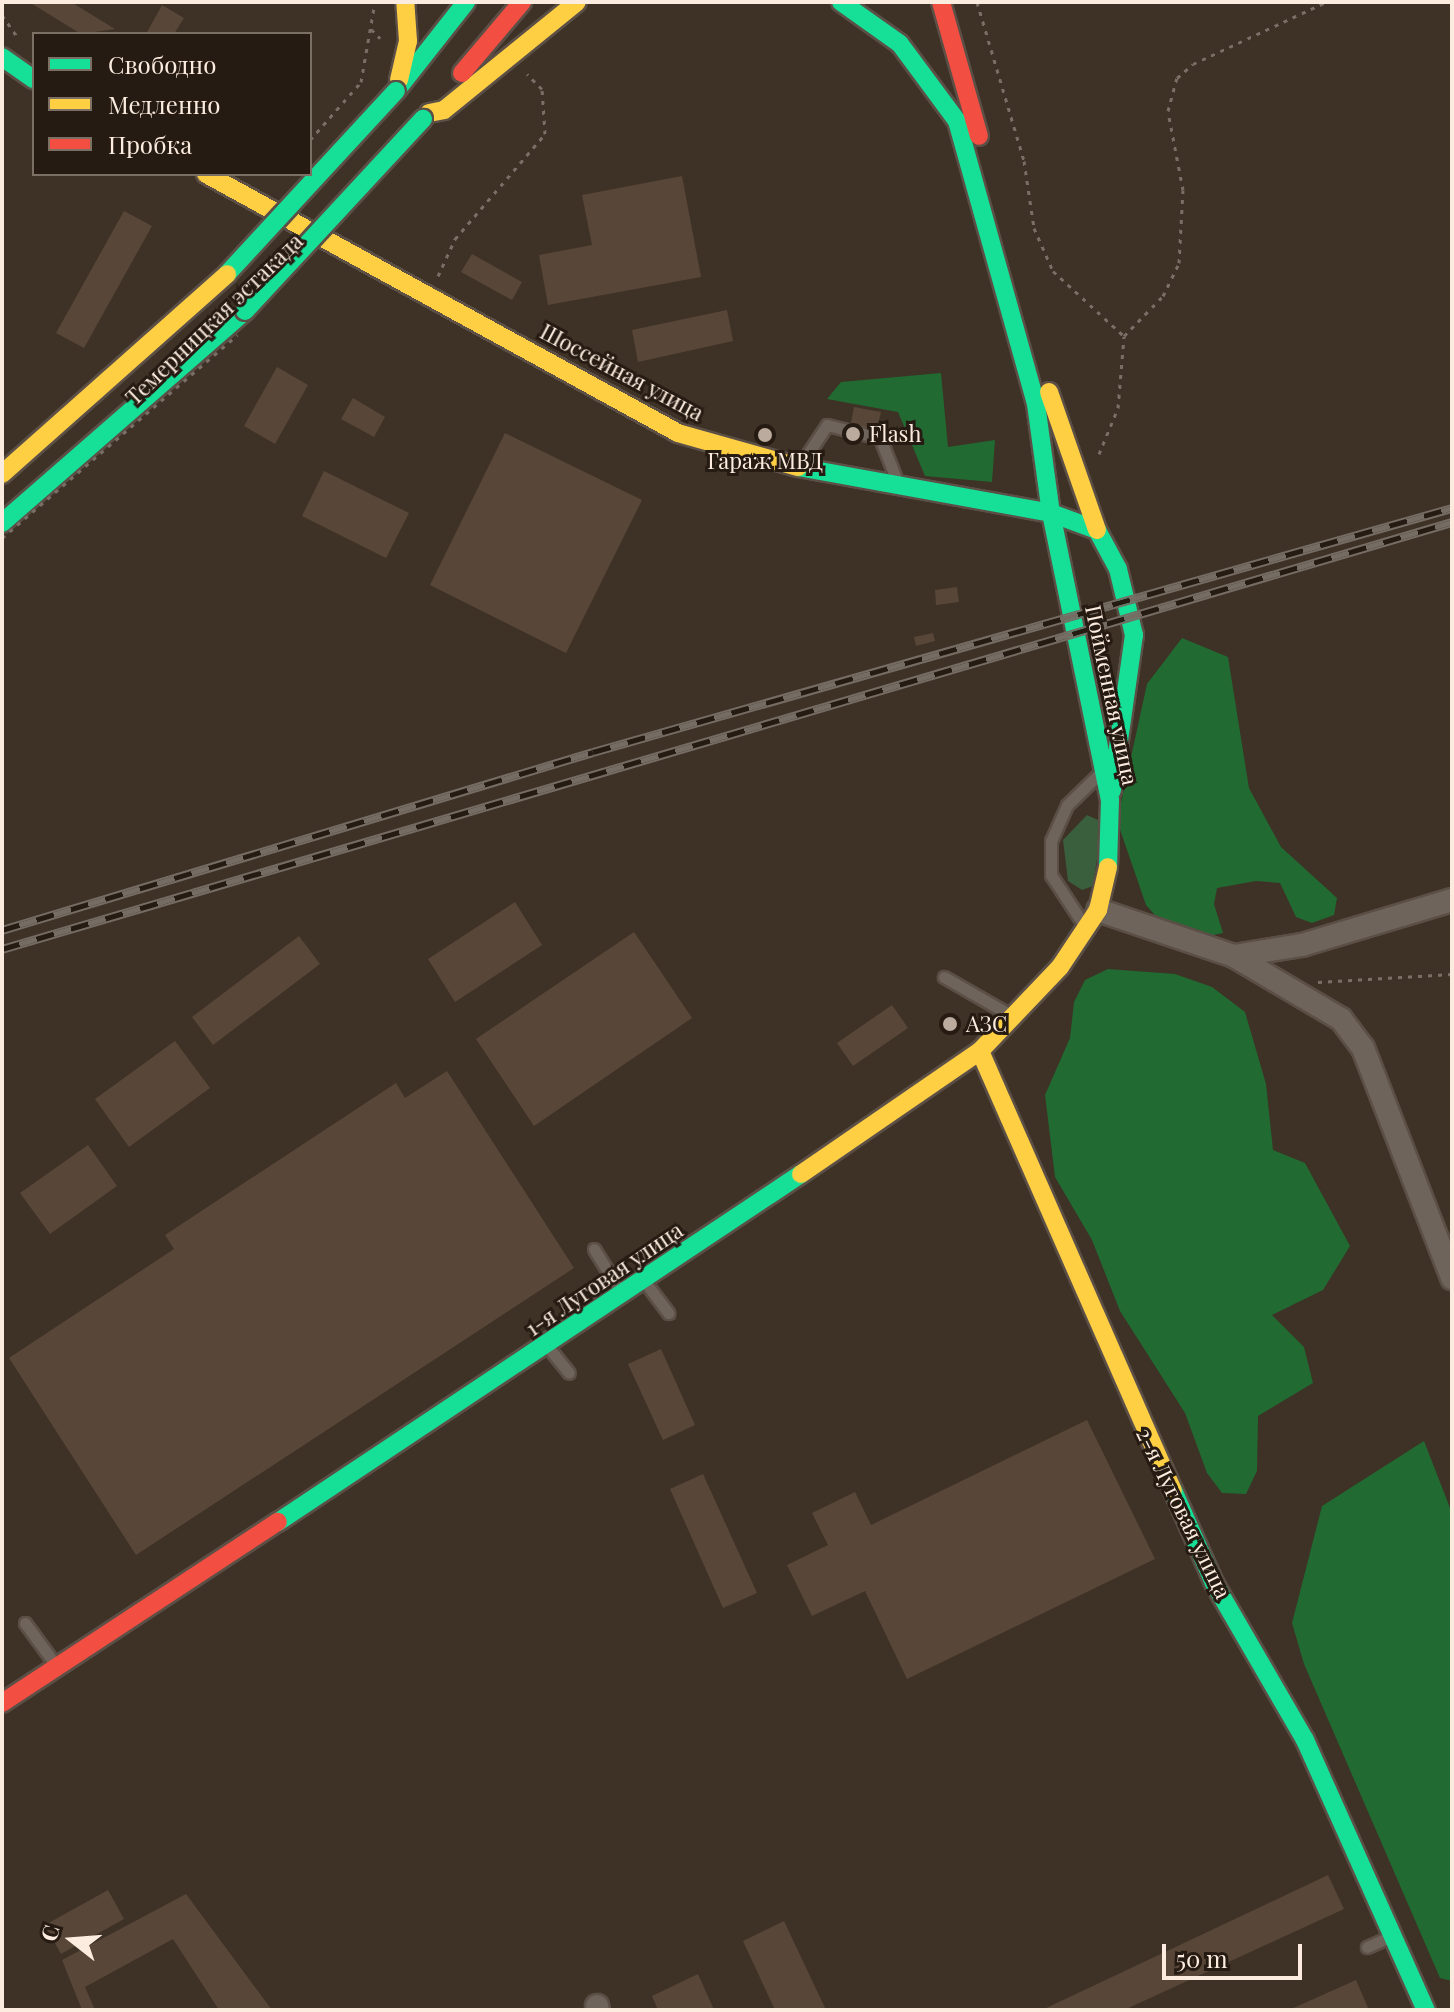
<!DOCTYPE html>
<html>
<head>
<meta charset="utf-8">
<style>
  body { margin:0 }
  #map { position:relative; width:1454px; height:2012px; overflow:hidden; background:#3e3126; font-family:"Playfair Display",serif }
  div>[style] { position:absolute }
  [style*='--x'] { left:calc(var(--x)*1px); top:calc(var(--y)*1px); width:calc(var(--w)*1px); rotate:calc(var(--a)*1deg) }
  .green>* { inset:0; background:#3a5f3c }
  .forest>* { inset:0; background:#216a31 }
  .building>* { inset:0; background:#584738 }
  .path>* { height:3px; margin-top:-1.5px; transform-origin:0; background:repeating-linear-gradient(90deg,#796f67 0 4px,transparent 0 10px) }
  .roads { filter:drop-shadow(2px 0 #5b4f46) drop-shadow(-2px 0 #5b4f46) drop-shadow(0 2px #5b4f46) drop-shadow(0 -2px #5b4f46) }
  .lane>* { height:11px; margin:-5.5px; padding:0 5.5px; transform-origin:5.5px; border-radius:5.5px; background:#6e645c }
  .street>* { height:22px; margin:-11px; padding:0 11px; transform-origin:11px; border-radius:11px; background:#6e645c }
  .fast>* { height:18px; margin:-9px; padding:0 9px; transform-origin:9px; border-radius:9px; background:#16e098 }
  .slow>* { height:18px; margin:-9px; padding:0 9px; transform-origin:9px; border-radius:9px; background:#ffcf43 }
  .jam>* { height:18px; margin:-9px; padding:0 9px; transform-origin:9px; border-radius:9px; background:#f24e42 }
  .rail>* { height:9px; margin-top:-4.5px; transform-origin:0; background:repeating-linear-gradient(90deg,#261b12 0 18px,#756c64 0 36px); box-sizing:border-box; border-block:2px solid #756c64 }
  .path-bridge>* { height:3px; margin-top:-1.5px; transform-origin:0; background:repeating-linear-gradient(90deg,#796f67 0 4px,transparent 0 10px) }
  .bridges { filter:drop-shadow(2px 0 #5b4f46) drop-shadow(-2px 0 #5b4f46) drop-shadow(0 2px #5b4f46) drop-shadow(0 -2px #5b4f46) }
  .fast-bridge>* { height:18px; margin:-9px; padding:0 9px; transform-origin:9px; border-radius:9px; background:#16e098 }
  .slow-bridge>* { height:18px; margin:-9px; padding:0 9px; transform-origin:9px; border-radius:9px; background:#ffcf43 }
  .dots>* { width:22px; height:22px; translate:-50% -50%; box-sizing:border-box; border:4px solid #261b12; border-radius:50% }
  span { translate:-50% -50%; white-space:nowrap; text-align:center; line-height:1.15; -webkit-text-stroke:6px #261b12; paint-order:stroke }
  .street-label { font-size:22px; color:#fcecdf }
  .poi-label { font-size:22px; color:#fcecdf }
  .left { translate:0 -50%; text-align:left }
  .frame { position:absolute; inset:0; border:4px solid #fcecdf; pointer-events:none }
  .legend { position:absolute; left:32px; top:32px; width:280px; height:144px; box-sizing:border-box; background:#261b12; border:2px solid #7c6f64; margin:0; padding:10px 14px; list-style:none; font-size:24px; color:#fcecdf }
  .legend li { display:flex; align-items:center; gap:16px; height:40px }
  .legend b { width:40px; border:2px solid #7c6f64 }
  .north { position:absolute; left:32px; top:1900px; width:80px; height:80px; -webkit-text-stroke:6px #261b12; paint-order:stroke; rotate:287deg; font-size:22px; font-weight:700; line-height:32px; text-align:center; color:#fcecdf }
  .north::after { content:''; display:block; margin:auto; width:28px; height:36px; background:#fcecdf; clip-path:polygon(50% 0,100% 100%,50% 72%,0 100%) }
  .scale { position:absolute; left:1162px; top:1944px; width:140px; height:36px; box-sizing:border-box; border:4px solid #fcecdf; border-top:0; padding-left:10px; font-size:24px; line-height:28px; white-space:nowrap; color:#fcecdf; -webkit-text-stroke:6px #261b12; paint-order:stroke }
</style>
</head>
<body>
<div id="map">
  <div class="green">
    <div style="clip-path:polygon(1087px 815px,1098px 820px,1101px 832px,1093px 886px,1082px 890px,1068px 881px,1063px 840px)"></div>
  </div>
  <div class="forest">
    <div style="clip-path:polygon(941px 373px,948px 447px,995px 440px,992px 482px,925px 476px,898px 412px,827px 399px,841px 382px)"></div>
    <div style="clip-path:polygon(1182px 638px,1228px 657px,1249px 788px,1281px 847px,1337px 898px,1334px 915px,1312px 923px,1296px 917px,1280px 883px,1256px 881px,1217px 888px,1214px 904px,1223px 933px,1203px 937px,1166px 928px,1146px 905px,1117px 821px,1147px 684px)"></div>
    <div style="clip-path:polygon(1108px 969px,1175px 974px,1212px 987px,1245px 1012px,1266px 1084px,1273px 1150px,1305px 1163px,1350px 1246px,1323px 1290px,1272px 1315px,1304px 1347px,1313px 1383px,1258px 1416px,1257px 1471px,1246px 1494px,1222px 1493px,1207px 1473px,1185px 1413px,1120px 1311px,1092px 1240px,1055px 1177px,1045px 1095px,1070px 1038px,1074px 1002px,1085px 980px)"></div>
    <div style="clip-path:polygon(1424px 1441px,1452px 1513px,1452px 1981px,1440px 1978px,1304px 1664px,1292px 1623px,1322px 1506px)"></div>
  </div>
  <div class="building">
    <div style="clip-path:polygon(29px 2px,71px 2px,115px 29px,81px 34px)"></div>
    <div style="clip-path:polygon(162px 5px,184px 18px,174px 34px,146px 34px)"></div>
    <div style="clip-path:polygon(682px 176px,701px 277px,548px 305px,539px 255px,592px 245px,582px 195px)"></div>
    <div style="clip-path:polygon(124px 211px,152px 226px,84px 348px,56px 333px)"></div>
    <div style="clip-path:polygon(472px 254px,522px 282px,512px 300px,461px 272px)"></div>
    <div style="clip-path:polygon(727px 310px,733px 341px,638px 362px,632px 330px)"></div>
    <div style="clip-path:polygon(277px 367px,308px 385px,275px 444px,244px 426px)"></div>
    <div style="clip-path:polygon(353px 398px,385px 417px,374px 437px,341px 419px)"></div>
    <div style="clip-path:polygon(854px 407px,881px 412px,876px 433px,850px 428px)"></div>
    <div style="clip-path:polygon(505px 433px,642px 500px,566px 653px,430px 585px)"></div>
    <div style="clip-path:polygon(324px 471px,409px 513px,386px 558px,302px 516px)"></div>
    <div style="clip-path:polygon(957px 587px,959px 602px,936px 605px,935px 590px)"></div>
    <div style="clip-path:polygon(933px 633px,935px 641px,916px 646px,914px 637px)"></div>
    <div style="clip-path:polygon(515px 902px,542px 945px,455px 1002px,428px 959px)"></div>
    <div style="clip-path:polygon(634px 932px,692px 1018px,534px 1126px,476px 1039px)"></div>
    <div style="clip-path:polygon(299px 936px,320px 964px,213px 1045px,192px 1017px)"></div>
    <div style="clip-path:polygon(892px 1005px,908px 1028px,853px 1066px,837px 1043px)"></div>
    <div style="clip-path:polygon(175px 1041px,210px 1088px,129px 1147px,95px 1099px)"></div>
    <div style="clip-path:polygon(447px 1071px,574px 1268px,136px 1555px,9px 1358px,174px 1249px,165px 1235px,396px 1083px,405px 1098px)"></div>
    <div style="clip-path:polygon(88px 1145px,117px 1186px,50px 1234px,20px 1193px)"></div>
    <div style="clip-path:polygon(661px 1349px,695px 1425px,663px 1440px,628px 1364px)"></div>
    <div style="clip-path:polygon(1087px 1420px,1155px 1559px,907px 1679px,865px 1591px,812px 1616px,787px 1565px,828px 1545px,812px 1513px,855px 1492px,871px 1525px)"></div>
    <div style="clip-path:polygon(703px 1474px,757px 1593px,723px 1608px,670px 1489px)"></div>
    <div style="clip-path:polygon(1328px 1875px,1344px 1909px,1124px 2010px,1042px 2010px)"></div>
    <div style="clip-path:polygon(108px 1890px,124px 1919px,61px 1954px,45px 1925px)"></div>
    <div style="clip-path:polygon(186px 1894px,272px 2010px,219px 2010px,173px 1939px,85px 1987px,95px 2010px,82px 2010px,62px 1960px)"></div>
    <div style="clip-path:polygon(784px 1921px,826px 2010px,775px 2010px,743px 1941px)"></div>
    <div style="clip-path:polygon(698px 1974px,714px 2010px,658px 2010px,652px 1996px)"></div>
    <div style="clip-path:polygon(1356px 1980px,1369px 2010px,1289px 2010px)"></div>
  </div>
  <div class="path">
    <div style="--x:977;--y:2;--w:166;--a:73.5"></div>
    <div style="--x:1024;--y:161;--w:68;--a:81.5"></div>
    <div style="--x:1034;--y:228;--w:47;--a:66.2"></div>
    <div style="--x:1053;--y:271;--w:96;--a:42.5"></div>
    <div style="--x:2;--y:15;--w:28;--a:55"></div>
    <div style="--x:371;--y:29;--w:13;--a:45"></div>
    <div style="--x:310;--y:140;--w:77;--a:-48.7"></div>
    <div style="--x:361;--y:82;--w:81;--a:-80.1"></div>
    <div style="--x:438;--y:276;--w:41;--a:-65.3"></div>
    <div style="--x:455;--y:239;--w:138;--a:-49.4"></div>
    <div style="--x:545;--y:134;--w:45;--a:-93.8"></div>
    <div style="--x:542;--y:89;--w:21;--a:-135"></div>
    <div style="--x:1099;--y:454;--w:50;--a:-67.6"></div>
    <div style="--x:1118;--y:408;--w:72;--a:-85.2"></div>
    <div style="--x:1124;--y:336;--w:56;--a:-45.7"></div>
    <div style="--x:1163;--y:296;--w:37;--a:-64"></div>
    <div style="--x:1179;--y:263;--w:73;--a:-86.9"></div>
    <div style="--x:1183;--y:190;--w:80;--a:-100.8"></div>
    <div style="--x:1168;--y:111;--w:34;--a:-75"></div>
    <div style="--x:1177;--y:78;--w:21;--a:-41"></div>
    <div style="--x:1193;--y:64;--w:147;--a:-25"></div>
    <div style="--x:1318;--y:982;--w:134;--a:-3.4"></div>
  </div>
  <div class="roads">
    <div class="lane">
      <div style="--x:801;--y:464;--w:47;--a:-56.3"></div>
      <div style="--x:827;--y:425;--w:55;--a:13.8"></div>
      <div style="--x:880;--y:438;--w:46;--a:68.4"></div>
      <div style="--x:1084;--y:925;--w:60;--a:-123.4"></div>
      <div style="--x:1051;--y:875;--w:34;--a:-90"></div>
      <div style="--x:1051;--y:841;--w:39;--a:-66"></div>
      <div style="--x:1067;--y:805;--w:45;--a:-44.1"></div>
      <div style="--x:944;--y:977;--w:78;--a:29.8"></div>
      <div style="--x:594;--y:1249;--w:55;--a:58.3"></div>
      <div style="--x:645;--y:1282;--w:39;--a:53"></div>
      <div style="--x:548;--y:1347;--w:33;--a:51"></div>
      <div style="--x:25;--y:1623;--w:51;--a:53.8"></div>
      <div style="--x:1367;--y:1947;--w:27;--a:-24"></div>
    </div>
    <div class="street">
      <div style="--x:1098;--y:910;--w:144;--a:18.7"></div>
      <div style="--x:1234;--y:956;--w:69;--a:-9.2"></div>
      <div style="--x:1302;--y:945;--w:157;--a:-16.7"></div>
      <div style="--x:1234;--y:956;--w:124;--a:30.5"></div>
      <div style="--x:1341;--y:1019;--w:36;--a:53"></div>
      <div style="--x:1363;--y:1048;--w:247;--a:68.8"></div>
      <div style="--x:597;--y:2006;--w:4;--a:76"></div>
    </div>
    <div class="fast">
      <div style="--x:841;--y:2;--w:72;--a:35.4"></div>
      <div style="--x:900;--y:44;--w:96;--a:53.5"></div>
      <div style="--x:957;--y:121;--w:294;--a:74.4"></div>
      <div style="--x:1036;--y:404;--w:110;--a:82.2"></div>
      <div style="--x:2;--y:57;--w:39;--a:35"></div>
      <div style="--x:396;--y:91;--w:113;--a:-51.8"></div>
      <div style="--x:798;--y:467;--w:257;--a:10.3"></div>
      <div style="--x:1051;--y:513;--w:49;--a:20.3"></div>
      <div style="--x:1097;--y:530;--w:44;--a:61.7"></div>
      <div style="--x:1118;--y:569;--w:68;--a:76.4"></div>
      <div style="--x:1134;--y:635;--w:157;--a:98.1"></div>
      <div style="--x:1051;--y:513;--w:293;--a:78.4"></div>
      <div style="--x:1110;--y:800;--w:67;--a:91.7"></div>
      <div style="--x:2;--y:523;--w:322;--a:-41.1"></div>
      <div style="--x:1173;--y:1490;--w:102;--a:66.2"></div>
      <div style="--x:1214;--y:1583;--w:181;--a:59.9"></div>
      <div style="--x:1305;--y:1740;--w:296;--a:65.9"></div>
      <div style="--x:278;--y:1522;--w:628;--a:-33.64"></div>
    </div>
    <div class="slow">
      <div style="--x:399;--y:80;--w:40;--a:-77"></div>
      <div style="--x:408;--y:41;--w:39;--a:-94"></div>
      <div style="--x:429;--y:113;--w:15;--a:-11"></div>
      <div style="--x:444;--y:110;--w:171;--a:-39.1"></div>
      <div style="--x:206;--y:174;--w:538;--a:28.75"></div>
      <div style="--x:678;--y:433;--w:125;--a:15.8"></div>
      <div style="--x:1049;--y:392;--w:146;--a:70.8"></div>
      <div style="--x:980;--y:1051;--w:480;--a:66.3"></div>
      <div style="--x:801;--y:1174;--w:217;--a:-34.5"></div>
      <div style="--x:980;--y:1051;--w:116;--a:-46.4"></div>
      <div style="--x:1060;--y:967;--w:69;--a:-56.3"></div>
      <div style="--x:1098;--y:910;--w:44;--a:-76.9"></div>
    </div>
    <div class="jam">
      <div style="--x:941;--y:2;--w:139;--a:74.2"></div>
      <div style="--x:462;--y:73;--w:93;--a:-49.8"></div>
      <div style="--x:2;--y:1703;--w:330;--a:-33.3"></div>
    </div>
  </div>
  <div class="rail">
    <div style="--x:2;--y:930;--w:617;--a:-16.76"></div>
    <div style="--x:593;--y:752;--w:893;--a:-15.86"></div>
    <div style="--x:2;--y:949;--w:1512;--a:-16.41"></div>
  </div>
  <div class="path-bridge">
    <div style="--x:2;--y:538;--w:311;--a:-40.8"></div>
  </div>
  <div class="bridges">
    <div class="fast-bridge">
      <div style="--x:227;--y:274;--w:249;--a:-47.3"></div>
      <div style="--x:245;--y:311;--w:262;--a:-47.2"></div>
    </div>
    <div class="slow-bridge">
      <div style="--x:2;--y:474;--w:301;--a:-41.6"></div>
    </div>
  </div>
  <div class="dots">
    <div style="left:853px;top:434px;background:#baab9e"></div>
    <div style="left:765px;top:435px;background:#baab9e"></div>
    <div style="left:950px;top:1024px;background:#baab9e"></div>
  </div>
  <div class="street-label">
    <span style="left:214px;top:319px;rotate:-44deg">Темерницкая эстакада</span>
    <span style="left:622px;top:372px;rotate:28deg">Шоссейная улица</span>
    <span style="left:1112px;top:695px;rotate:78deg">Пойменная улица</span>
    <span style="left:604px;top:1279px;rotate:-34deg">1-я Луговая улица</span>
    <span style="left:1184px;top:1513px;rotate:64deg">2-я Луговая улица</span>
  </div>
  <div class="poi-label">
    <span class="left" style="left:869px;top:434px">Flash</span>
    <span style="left:765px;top:461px">Гараж МВД</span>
    <span class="left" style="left:966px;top:1024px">АЗС</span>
  </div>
  <div class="frame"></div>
  <ul class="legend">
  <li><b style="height:10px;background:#16e098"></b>Свободно</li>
  <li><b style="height:10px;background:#ffcf43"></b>Медленно</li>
  <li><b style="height:10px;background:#f24e42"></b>Пробка</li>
  </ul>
  <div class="north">С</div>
  <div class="scale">50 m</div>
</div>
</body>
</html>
